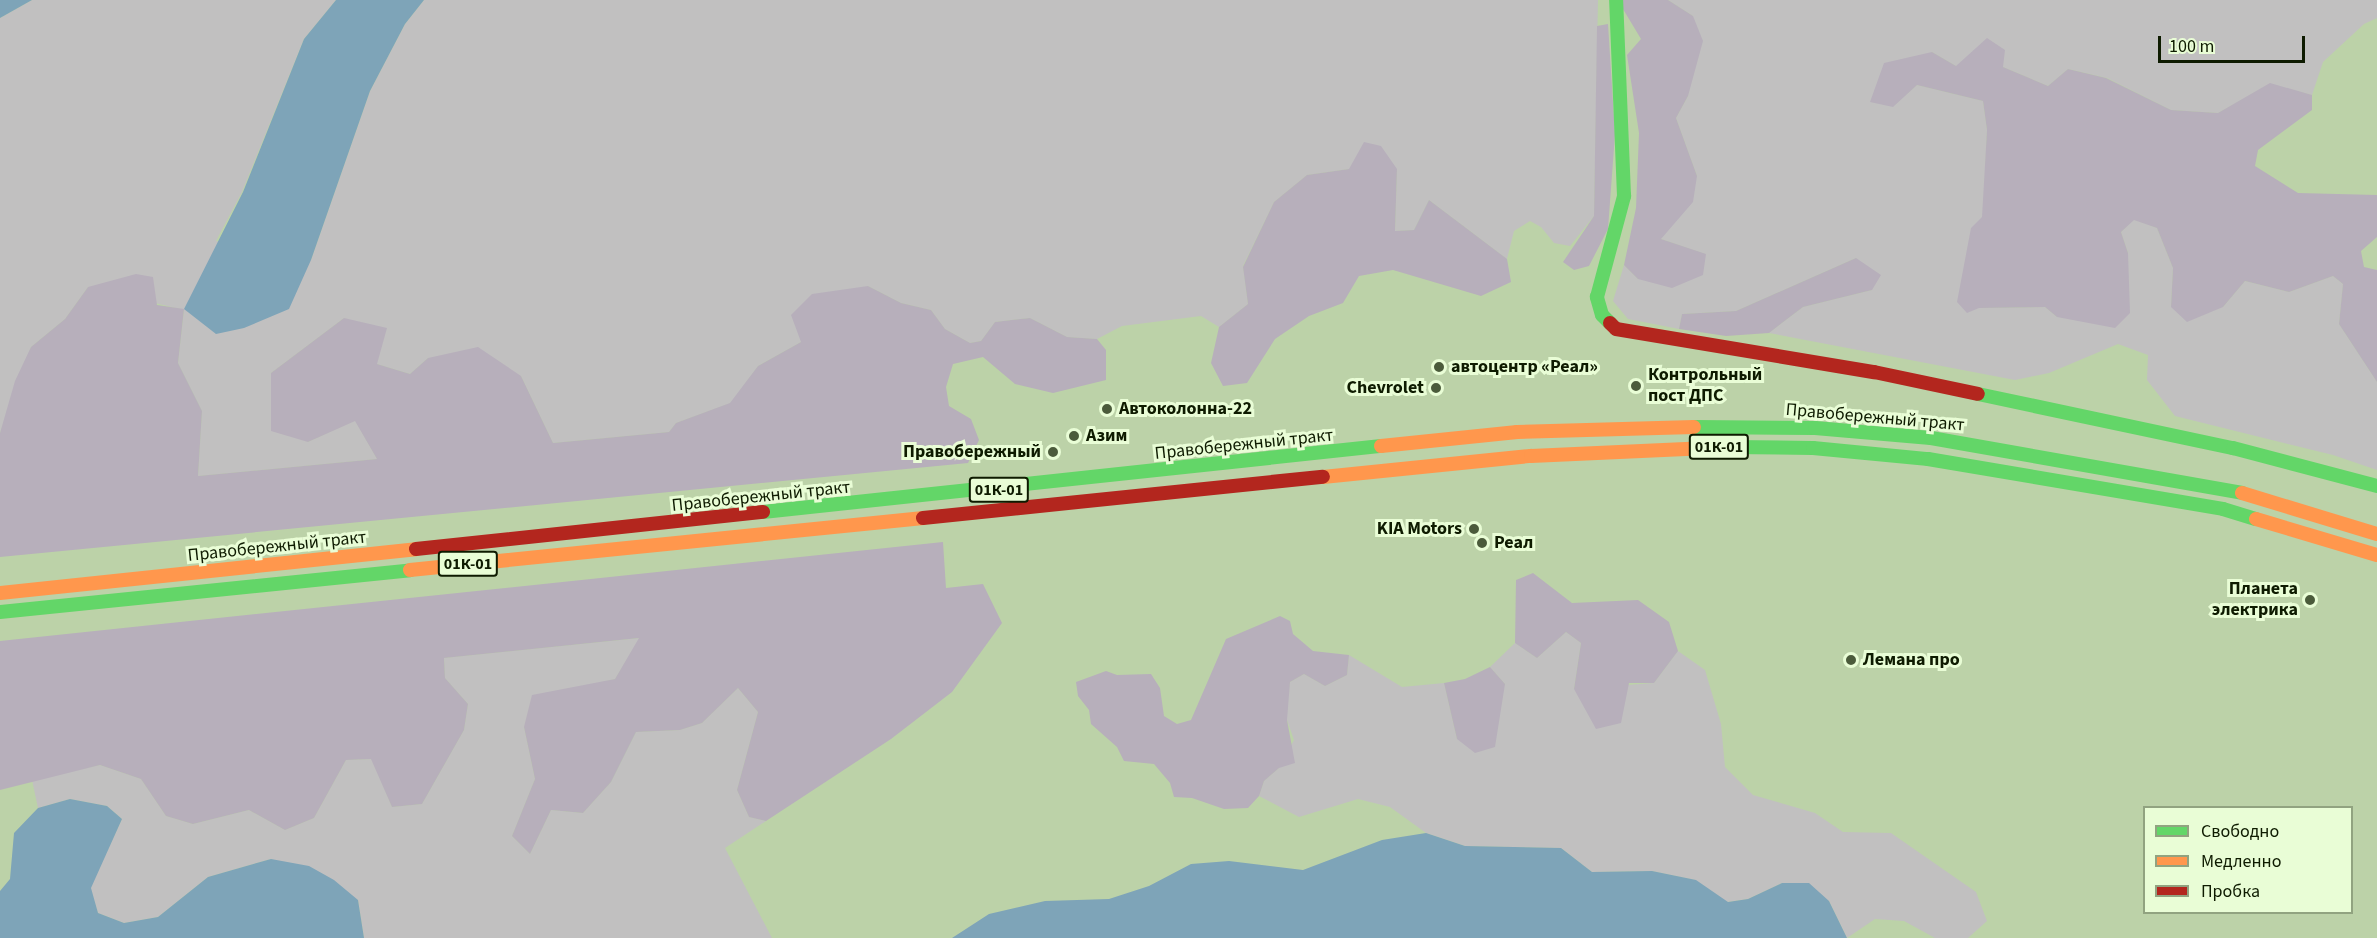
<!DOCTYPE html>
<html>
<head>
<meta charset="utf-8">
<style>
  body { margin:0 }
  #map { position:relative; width:2377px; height:938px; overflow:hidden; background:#bcd2a8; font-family:"Source Sans 3",sans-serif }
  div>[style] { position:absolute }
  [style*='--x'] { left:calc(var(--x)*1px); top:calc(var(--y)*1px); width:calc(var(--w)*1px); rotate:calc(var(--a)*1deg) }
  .green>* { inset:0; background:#c1c0c0 }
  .forest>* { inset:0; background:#b7afbb }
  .water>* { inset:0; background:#7ea4b8 }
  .fast>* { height:14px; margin:-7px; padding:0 7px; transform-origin:7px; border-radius:7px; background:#63d668 }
  .slow>* { height:14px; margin:-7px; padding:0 7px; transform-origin:7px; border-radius:7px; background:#ff974d }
  .jam>* { height:14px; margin:-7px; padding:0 7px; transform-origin:7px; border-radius:7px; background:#b3261e }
  .dots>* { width:16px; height:16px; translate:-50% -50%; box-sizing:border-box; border:3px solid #e9fdd6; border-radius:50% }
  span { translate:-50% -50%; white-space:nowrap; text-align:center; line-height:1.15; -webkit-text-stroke:6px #e9fdd6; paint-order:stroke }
  .shield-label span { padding:2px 4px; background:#e9fdd6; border:2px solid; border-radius:4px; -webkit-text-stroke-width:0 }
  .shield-label { font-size:16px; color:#0e1b00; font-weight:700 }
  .poi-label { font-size:18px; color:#0e1b00; font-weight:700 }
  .left { translate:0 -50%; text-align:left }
  .right { translate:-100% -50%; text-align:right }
  .street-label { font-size:18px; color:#0e1b00 }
  .legend { position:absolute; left:2143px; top:806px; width:210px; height:108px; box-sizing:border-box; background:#e9fdd6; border:2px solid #91a380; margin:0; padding:8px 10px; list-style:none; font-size:18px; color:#0e1b00 }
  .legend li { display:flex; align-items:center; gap:12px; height:30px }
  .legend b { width:30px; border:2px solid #91a380 }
  .scale { position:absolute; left:2158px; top:36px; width:147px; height:27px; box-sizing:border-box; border:3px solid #0e1b00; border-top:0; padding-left:8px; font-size:18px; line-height:21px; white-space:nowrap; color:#0e1b00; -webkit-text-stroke:4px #e9fdd6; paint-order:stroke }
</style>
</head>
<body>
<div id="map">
  <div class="green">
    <div style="clip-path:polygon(32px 0,336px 0,304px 39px,242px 192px,216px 241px,311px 260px,370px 91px,405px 24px,424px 0,1598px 0,1594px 216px,1570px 246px,1554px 243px,1541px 227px,1530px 221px,1514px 231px,1507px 259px,1429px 200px,1414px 230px,1395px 231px,1397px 169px,1349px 169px,1307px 175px,1274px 202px,1243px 266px,1248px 304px,1219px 327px,1201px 316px,1122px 326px,1097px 339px,1067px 337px,1030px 318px,995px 322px,981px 341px,970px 343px,945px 329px,931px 310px,901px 303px,868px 286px,801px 342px,758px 366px,731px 403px,676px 423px,669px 432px,553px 443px,521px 376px,428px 358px,410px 374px,377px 364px,344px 318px,271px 373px,308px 442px,355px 420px,377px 459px,198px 476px,202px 411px,178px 363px,184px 310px,88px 287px,65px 319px,31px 347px,0 433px,0 18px)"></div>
    <div style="clip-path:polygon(1668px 0,2377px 0,2377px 18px,2364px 24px,2323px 62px,2312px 95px,2270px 84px,2218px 113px,2171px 110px,2107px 78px,2068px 69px,2048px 86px,2003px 67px,1956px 66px,1932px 52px,1893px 106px,1917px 85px,1983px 101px,1987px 130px,1979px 308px,2045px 307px,2057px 317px,2128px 253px,2121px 232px,2134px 219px,2157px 228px,2173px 268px,2171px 307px,2223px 307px,2245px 281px,2289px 292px,2333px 276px,2343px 284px,2339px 324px,2377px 382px,2377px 470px,2333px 455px,2175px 416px,2147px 380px,2148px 355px,2118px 344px,2049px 373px,2015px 380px,1769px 333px,1803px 307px,1872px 290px,1856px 258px,1736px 311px,1682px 314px,1679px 329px,1628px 319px,1613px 301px,1624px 265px,1638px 279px,1705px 254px,1661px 239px,1697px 176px,1676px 118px,1688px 96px,1693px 16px)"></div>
    <div style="clip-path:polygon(1566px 632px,1581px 643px,1574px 689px,1654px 683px,1678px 651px,1705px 670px,1721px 724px,1725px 767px,1753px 795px,1815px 813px,1843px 832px,1891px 833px,1976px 892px,1987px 921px,1968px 938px,1935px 938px,1904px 921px,1875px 919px,1847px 938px,1829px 901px,1782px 883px,1748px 899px,1727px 902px,1695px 880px,1652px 871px,1592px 872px,1561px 848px,1465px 846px,1426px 833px,1390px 807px,1358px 799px,1299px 817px,1259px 796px,1264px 781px,1279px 768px,1294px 740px,1287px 720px,1287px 700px,1290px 682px,1304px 674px,1325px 686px,1347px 675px,1349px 655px,1402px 687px,1444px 683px,1457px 739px,1505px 684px,1490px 667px,1515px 643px,1537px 658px)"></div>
    <div style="clip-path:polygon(640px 638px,615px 679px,578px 688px,524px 727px,535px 779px,512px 836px,530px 854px,551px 810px,583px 813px,611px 782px,636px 732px,680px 730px,702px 723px,738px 688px,758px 712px,737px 790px,749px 817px,766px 821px,725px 848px,772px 938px,364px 938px,358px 900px,271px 859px,208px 877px,158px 917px,124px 923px,98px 913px,90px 888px,122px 819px,107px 806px,70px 799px,38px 808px,32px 780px,100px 765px,141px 779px,166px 816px,193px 824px,249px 810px,285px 830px,314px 818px,346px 760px,372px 759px,392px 807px,422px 804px,464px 730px,468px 704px,445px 678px,444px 658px)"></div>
  </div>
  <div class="forest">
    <div style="clip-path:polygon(1623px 0,1668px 0,1693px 16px,1703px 41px,1688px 96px,1676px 118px,1697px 176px,1693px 202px,1661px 239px,1706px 254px,1703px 275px,1672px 288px,1638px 279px,1624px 265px,1636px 208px,1639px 133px,1627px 55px,1641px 39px,1623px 9px)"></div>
    <div style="clip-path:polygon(1608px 24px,1615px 134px,1608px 229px,1589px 266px,1574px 270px,1563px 262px,1594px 216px,1597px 26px)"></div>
    <div style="clip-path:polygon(1987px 38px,2005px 50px,2003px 67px,2048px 86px,2068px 69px,2106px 78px,2171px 110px,2218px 113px,2270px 83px,2312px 95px,2312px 110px,2258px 150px,2255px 166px,2298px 193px,2377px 195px,2377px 237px,2361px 251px,2364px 267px,2377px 270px,2377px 382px,2339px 324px,2343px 284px,2333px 276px,2289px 292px,2245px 281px,2223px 307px,2187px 322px,2171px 307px,2173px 268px,2157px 228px,2134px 220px,2121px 232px,2128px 253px,2130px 313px,2115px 328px,2057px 317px,2045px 307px,1979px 308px,1967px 313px,1957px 302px,1971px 228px,1982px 217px,1987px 130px,1983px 101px,1917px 85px,1893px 107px,1870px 102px,1884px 63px,1932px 52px,1956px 66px)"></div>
    <div style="clip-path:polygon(1364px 142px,1381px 146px,1397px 169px,1395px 231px,1414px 230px,1429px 200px,1507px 259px,1511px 282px,1481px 296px,1393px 270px,1359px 276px,1343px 303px,1309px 316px,1275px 339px,1247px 383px,1223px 386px,1211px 363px,1219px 327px,1248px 304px,1243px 267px,1274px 202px,1307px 175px,1349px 169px)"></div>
    <div style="clip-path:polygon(1856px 258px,1881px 275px,1872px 290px,1803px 307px,1769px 333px,1726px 336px,1679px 329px,1682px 314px,1736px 311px)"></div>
    <div style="clip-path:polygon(136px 274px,153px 277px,157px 305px,184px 309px,178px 363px,202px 411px,198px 476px,377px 459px,355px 421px,308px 442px,271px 431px,271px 373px,344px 318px,387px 328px,377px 364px,410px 374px,428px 358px,478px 347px,521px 376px,553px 443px,669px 432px,676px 423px,730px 403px,758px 366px,801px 342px,791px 315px,812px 294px,868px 286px,901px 303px,931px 310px,945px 329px,970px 343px,981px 341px,995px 322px,1030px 318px,1067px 337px,1097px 339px,1106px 350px,1106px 380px,1053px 393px,1015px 384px,983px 357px,953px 364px,946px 387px,949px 406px,971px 419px,979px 440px,968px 463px,0 557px,0 433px,15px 381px,31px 347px,65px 319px,88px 287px)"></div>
    <div style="clip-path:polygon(943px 542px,946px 588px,983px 584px,1002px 623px,952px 692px,891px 739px,766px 821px,749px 817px,737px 790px,758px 712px,738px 688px,702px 723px,680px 730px,636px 732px,611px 782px,583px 813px,551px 810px,530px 854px,512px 836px,535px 779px,524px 727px,532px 695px,615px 679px,639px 638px,444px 658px,445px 678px,468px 704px,464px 730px,422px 804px,392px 807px,371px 759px,346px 760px,314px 818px,285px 830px,249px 810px,193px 824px,166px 816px,141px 779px,100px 765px,0 790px,0 641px)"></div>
    <div style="clip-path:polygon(1533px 573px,1572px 603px,1638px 600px,1669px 622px,1678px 651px,1654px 683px,1629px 683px,1621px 723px,1596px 729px,1574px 689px,1581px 643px,1566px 632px,1537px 658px,1515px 643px,1516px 580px)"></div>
    <div style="clip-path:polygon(1280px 616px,1290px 621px,1293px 634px,1313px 651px,1349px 655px,1347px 675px,1325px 686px,1304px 674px,1290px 682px,1287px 720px,1295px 763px,1279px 768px,1264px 781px,1259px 796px,1248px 808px,1224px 809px,1192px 798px,1174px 797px,1170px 783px,1154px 764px,1124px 761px,1117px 747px,1091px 724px,1089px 710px,1078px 696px,1076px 682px,1106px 671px,1117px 675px,1151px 674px,1160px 688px,1164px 716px,1177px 724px,1191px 720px,1226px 639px)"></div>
    <div style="clip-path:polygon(1490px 667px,1505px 684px,1495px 747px,1475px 753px,1457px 739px,1444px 683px,1465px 679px)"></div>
  </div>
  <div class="water">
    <div style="clip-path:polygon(0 0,32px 0,0 18px)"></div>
    <div style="clip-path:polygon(336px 0,424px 0,405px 24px,370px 91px,311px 260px,289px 309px,244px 328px,216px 334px,184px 309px,243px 192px,304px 39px)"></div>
    <div style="clip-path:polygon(70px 799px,107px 806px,122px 819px,91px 888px,98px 913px,124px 923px,158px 917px,208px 877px,271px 859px,309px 866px,334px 880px,358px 900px,364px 938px,0 938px,0 891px,10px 879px,14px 833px,38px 808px)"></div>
    <div style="clip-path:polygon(1426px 833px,1465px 846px,1561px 848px,1592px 872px,1652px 871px,1696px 880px,1728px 902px,1748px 899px,1782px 883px,1809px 883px,1829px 901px,1847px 938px,952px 938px,989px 914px,1045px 901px,1109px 899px,1149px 886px,1191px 864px,1229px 861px,1303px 870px,1382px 840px)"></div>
  </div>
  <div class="fast">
    <div style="--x:1610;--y:323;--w:11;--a:-135"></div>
    <div style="--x:1602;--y:315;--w:19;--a:-106"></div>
    <div style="--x:1597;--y:297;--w:105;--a:-75"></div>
    <div style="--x:1624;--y:196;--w:196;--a:-92.3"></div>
    <div style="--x:1978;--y:394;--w:261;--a:12"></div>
    <div style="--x:2233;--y:448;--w:149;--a:14.8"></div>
    <div style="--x:1694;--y:427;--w:121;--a:0.5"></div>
    <div style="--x:1815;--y:428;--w:116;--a:4.9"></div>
    <div style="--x:1931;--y:438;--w:316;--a:10"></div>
    <div style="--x:1730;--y:447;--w:83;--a:0.7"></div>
    <div style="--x:1813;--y:448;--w:116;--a:5.5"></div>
    <div style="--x:1928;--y:459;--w:299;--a:9.6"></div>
    <div style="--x:2223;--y:509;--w:34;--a:17"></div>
    <div style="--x:763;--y:512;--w:622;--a:-6.1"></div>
    <div style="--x:0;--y:612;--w:412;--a:-5.8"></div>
  </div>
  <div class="slow">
    <div style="--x:1381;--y:446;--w:137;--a:-5.9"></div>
    <div style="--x:1517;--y:432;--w:177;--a:-1.6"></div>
    <div style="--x:1323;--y:477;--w:209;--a:-5.8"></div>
    <div style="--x:1531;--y:456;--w:199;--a:-2.6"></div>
    <div style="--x:2242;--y:493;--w:141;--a:16.9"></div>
    <div style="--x:2256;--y:519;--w:126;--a:16.6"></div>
    <div style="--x:410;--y:570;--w:516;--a:-5.79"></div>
    <div style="--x:0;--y:593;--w:418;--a:-6"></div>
  </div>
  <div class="jam">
    <div style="--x:1610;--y:323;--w:8;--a:45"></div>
    <div style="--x:1616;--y:329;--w:262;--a:9.5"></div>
    <div style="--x:1874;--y:372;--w:106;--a:11.9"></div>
    <div style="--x:923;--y:518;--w:402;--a:-5.9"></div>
    <div style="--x:416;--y:549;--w:349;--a:-6.1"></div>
  </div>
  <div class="dots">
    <div style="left:1439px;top:367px;background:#4b5b3b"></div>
    <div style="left:1636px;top:386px;background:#4b5b3b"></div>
    <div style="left:1436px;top:388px;background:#4b5b3b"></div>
    <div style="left:1107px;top:409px;background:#4b5b3b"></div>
    <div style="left:1074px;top:436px;background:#4b5b3b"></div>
    <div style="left:1053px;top:452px;background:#4b5b3b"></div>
    <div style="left:1474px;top:529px;background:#4b5b3b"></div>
    <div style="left:1482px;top:543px;background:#4b5b3b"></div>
    <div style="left:2310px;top:600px;background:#4b5b3b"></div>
    <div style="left:1851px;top:660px;background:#4b5b3b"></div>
  </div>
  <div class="shield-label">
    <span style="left:1719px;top:447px">01К-01</span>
    <span style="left:999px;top:490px">01К-01</span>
    <span style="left:468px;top:564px">01К-01</span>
  </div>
  <div class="poi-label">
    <span class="left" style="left:1451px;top:367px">автоцентр «Реал»</span>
    <span class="left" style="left:1648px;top:386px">Контрольный<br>пост ДПС</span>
    <span class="right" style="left:1424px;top:388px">Chevrolet</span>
    <span class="left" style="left:1119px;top:409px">Автоколонна-22</span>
    <span class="left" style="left:1086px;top:436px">Азим</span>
    <span class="right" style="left:1041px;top:452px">Правобережный</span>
    <span class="right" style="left:1462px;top:529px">KIA Motors</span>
    <span class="left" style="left:1494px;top:543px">Реал</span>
    <span class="right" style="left:2298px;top:600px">Планета<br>электрика</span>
    <span class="left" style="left:1863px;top:660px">Лемана про</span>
  </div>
  <div class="street-label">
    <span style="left:1875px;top:418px;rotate:5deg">Правобережный тракт</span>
    <span style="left:1244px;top:445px;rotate:-6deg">Правобережный тракт</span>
    <span style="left:761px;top:497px;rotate:-6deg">Правобережный тракт</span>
    <span style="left:277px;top:547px;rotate:-6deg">Правобережный тракт</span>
  </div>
  <ul class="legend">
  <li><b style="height:8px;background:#63d668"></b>Свободно</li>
  <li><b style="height:8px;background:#ff974d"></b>Медленно</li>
  <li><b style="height:8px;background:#b3261e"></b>Пробка</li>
  </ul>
  <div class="scale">100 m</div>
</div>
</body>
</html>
